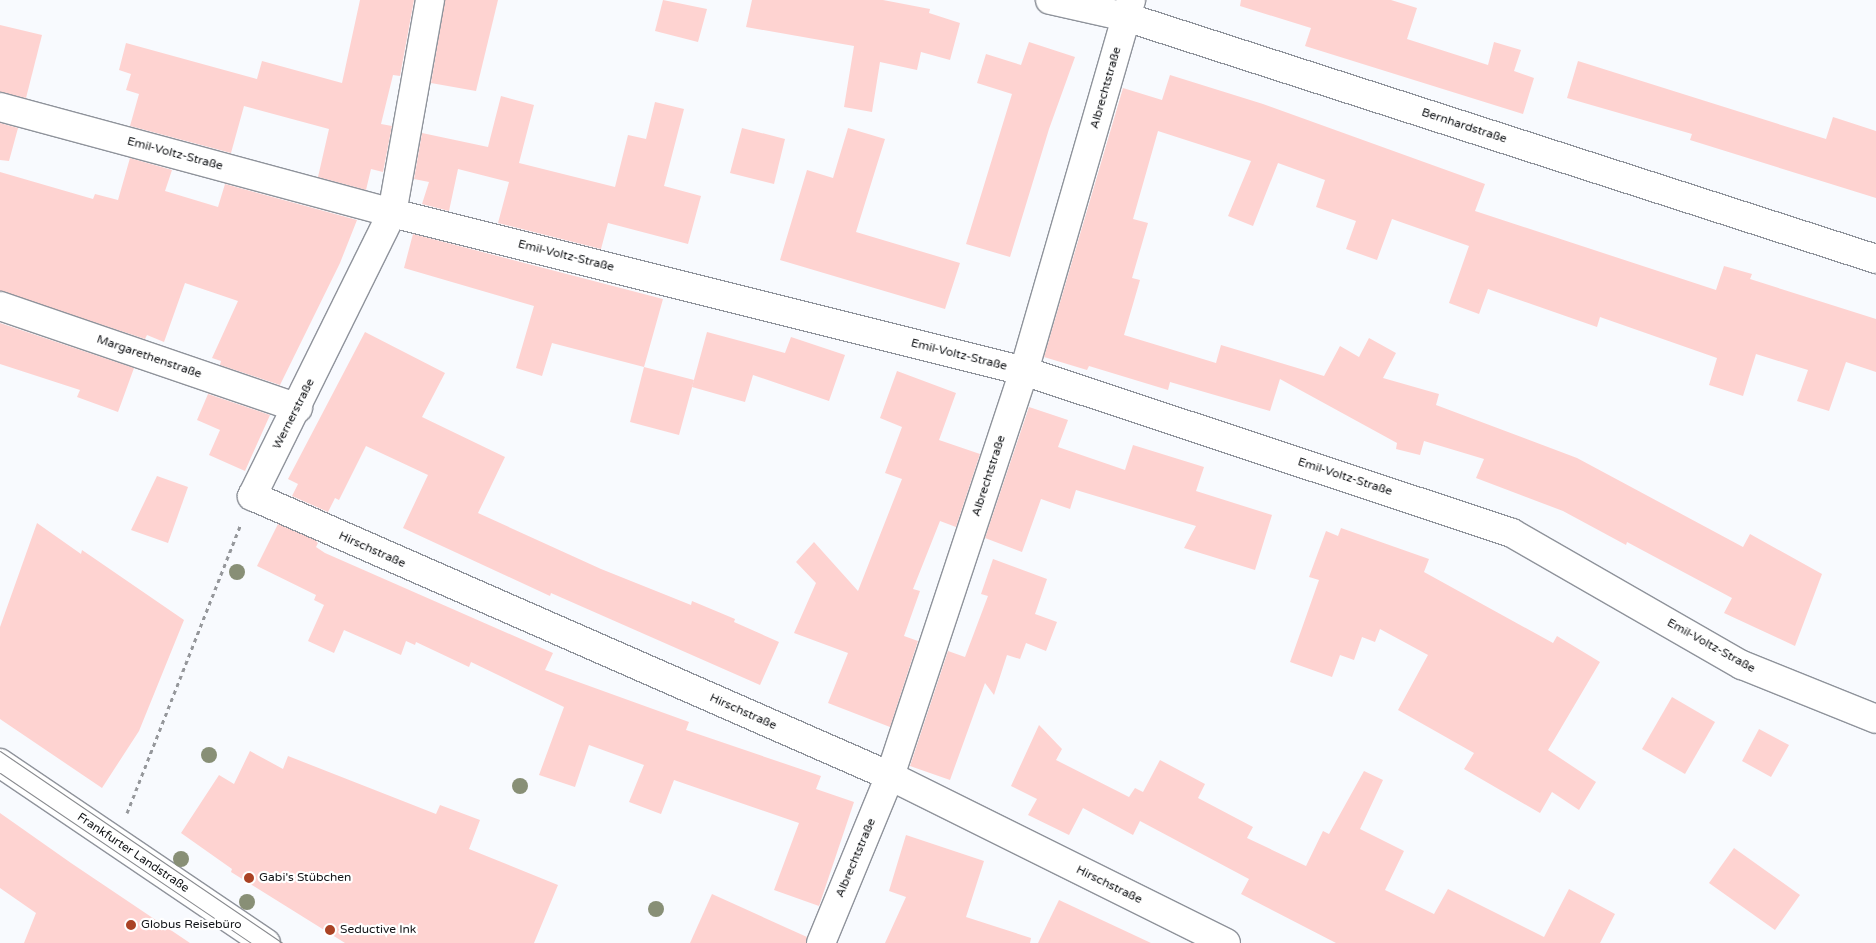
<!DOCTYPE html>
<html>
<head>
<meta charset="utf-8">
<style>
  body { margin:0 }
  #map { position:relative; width:1876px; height:943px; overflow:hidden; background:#f8fafe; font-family:"Varela Round",sans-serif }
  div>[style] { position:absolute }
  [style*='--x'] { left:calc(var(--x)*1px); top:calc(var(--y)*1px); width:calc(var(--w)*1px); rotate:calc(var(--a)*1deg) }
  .building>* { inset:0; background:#fed3d1 }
  .path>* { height:3px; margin-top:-1.5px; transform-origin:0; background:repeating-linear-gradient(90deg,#95979b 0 4px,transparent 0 8px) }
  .roads { filter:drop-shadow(1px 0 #8f939b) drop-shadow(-1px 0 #8f939b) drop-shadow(0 1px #8f939b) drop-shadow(0 -1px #8f939b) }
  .minor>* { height:28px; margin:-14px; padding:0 14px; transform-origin:14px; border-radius:14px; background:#fff }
  .tertiary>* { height:28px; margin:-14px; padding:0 14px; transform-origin:14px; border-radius:14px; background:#fff }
  .tram>* { height:1px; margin:-0.5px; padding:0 0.5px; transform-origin:0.5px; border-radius:0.5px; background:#888a8e }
  .trees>* { width:16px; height:16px; margin:-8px; border-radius:50%; background:#888f76 }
  .dots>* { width:14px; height:14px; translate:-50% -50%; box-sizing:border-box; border:2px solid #fff; border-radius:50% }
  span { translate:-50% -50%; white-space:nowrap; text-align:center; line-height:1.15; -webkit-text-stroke:4.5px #fff; paint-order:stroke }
  .street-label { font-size:12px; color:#131518 }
  .poi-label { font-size:12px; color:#131518 }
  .left { translate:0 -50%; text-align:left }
</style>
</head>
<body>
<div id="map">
  <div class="building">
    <div style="clip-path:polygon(360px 0,414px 0,400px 76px,393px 75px,381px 124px,392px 126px,383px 172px,371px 169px,366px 190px,318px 177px,329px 129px,244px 106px,231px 153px,130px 126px,139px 94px,126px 90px,131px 74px,119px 70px,126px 43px,257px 79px,262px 61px,342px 83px)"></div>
    <div style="clip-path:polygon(445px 0,498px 0,476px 91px,431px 83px)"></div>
    <div style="clip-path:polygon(663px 0,707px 9px,698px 42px,655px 31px)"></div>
    <div style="clip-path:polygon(752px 0,883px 0,930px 9px,929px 13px,960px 23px,950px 60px,921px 52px,917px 70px,880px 62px,872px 112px,844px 107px,854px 46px,746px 27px)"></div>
    <div style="clip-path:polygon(1241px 0,1391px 0,1417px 8px,1407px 39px,1488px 65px,1494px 42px,1521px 50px,1514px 71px,1534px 78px,1523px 114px,1305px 46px,1311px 28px,1240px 6px)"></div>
    <div style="clip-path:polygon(0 25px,42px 35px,26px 98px,0 92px)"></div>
    <div style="clip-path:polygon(1029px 42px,1075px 57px,1049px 129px,1010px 257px,966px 244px,1012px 94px,977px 83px,986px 54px,1021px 65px)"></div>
    <div style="clip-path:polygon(1578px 61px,1826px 139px,1833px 117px,1876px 131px,1876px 198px,1690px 140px,1692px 134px,1567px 98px)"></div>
    <div style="clip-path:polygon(1170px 75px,1263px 104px,1485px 184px,1475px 211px,1716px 290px,1724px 266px,1752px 274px,1750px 279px,1876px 319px,1876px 372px,1846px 362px,1829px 411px,1797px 401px,1808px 370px,1756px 354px,1743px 396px,1709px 385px,1717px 358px,1600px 317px,1597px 327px,1488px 289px,1479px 314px,1449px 303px,1469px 246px,1392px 219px,1377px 260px,1346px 249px,1356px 221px,1316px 207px,1325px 180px,1278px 163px,1253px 226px,1228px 216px,1251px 161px,1158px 131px,1133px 219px,1148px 223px,1132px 278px,1140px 280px,1124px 335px,1216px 363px,1221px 345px,1324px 376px,1340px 346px,1359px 357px,1369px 338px,1396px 353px,1383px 378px,1439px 394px,1436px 405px,1577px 458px,1743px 547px,1750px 534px,1822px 574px,1795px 646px,1724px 613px,1732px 598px,1627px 542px,1626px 545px,1563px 511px,1476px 478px,1484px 459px,1424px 441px,1420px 455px,1396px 449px,1397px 443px,1280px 379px,1270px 411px,1170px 382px,1168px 390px,1089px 366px,1087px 370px,1044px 357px,1123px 88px,1162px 100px)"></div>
    <div style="clip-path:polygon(501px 96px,534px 105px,519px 163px,615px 187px,628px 135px,646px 139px,655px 102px,684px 109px,664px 186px,701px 196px,688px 244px,608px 223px,601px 249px,498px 223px,509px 182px,458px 169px,449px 211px,422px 204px,429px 182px,414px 179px,422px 133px,488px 147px)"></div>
    <div style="clip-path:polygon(0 123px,18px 128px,9px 161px,0 160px)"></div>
    <div style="clip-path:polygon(742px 128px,785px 139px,774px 184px,730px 173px)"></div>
    <div style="clip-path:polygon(848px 128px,885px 139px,856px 232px,960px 263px,945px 309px,780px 260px,807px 170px,833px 178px)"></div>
    <div style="clip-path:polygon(130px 158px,172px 170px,165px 191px,218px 207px,225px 184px,357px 220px,340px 263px,280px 385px,220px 365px,221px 361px,212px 358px,238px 301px,185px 283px,164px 342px,147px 335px,145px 339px,0 291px,0 172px,93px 199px,95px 194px,118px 200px)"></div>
    <div style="clip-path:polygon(413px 234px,663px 299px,644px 367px,552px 343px,542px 376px,516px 368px,534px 306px,404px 268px)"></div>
    <div style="clip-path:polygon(0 323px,134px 368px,118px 412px,77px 397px,80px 390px,0 364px)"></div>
    <div style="clip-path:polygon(365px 332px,445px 373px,422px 417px,505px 457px,478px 513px,601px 569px,691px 605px,692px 601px,735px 619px,734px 622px,779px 642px,760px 685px,551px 593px,550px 596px,403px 528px,428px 475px,366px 446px,339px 500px,335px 498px,328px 512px,292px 496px,298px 484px,288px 479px)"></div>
    <div style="clip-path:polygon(707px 332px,785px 353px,791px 337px,845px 355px,829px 401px,753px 375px,745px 402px,692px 387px)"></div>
    <div style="clip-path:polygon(644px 367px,694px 380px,679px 435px,630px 422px)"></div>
    <div style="clip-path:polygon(897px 371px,956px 393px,939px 440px,980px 454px,956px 527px,940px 521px,913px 589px,920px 591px,904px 636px,918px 641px,890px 727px,828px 703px,848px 653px,794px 633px,816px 583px,796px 562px,814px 542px,858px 591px,902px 479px,885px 473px,902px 427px,880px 418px)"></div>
    <div style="clip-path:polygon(208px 394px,270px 415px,245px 471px,209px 455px,220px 430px,197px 420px)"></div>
    <div style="clip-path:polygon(1029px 407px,1068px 420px,1058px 447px,1125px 470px,1133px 445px,1204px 467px,1196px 491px,1272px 515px,1255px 570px,1184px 548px,1196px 526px,1076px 490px,1070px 509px,1041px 499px,1022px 552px,985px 538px)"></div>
    <div style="clip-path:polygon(157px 476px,188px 487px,168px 543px,131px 530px)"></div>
    <div style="clip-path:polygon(37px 523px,81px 554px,82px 550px,184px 620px,139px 731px,102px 788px,0 719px,0 627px)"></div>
    <div style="clip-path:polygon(278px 524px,315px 540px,318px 543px,316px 547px,325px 553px,553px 653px,545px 670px,689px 722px,686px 730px,821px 776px,816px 789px,854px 802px,819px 906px,774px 890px,799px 823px,674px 780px,661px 814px,629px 802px,644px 765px,589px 745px,575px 787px,539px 775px,564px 707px,471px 662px,469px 667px,416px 642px,415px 645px,406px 641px,401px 655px,344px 630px,334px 653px,308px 641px,324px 605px,314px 600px,316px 595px,257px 566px)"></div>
    <div style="clip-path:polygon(1341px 528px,1429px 559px,1424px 572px,1553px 643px,1557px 636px,1600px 662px,1548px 750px,1596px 782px,1579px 810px,1552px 792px,1540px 813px,1464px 769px,1474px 753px,1398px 710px,1428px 655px,1380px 629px,1375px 642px,1362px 637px,1354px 660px,1340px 655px,1332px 677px,1290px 662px,1319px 580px,1309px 577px,1326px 531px,1338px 536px)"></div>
    <div style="clip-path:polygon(993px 559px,1047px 579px,1035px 614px,1057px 622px,1046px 651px,1026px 643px,1020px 659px,1007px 655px,994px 695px,985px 683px,950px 780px,910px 766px,948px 651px,965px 657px,988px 596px,981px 594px)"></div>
    <div style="clip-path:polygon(1672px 697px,1715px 722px,1685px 774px,1642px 749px)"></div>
    <div style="clip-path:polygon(1039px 725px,1062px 749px,1056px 760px,1129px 797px,1135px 788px,1143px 792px,1160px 760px,1205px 784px,1198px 798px,1253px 827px,1247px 838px,1306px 866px,1323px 831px,1329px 834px,1364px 771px,1383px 780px,1360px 829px,1404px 851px,1385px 890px,1434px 914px,1448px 889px,1544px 937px,1569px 889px,1615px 914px,1600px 943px,1336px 943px,1241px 894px,1249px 879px,1140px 821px,1133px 835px,1083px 808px,1069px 835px,1028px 815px,1037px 799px,1011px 786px)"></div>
    <div style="clip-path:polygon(1759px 729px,1789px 745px,1771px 777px,1742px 761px)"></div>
    <div style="clip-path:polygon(250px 751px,283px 769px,288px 756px,436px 814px,440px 805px,480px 820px,469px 849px,558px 885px,534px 943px,345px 943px,231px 872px,232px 869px,181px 833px,219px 775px,234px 784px)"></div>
    <div style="clip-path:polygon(0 813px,71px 863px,190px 943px,24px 943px,36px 913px,0 888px)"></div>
    <div style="clip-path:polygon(906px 835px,984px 861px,966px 917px,1031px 938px,1030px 943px,885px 943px,906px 897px,889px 891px)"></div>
    <div style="clip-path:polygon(1734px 848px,1800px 895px,1775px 930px,1709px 883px)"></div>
    <div style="clip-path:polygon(712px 894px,807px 937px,806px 943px,690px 943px)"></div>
    <div style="clip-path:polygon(1059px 900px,1151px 943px,1038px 943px)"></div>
  </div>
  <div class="path">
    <div style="--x:127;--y:813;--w:311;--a:-68.5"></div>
  </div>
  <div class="roads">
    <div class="minor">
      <div style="--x:430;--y:0;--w:216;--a:100.1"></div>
      <div style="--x:392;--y:213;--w:316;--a:116.3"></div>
      <div style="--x:252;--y:496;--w:697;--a:23.7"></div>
      <div style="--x:890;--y:776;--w:375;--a:26.4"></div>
      <div style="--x:1050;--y:0;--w:78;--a:12.6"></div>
      <div style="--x:1126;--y:17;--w:788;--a:17.88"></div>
      <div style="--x:0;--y:107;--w:406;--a:15.1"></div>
      <div style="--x:392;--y:213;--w:651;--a:14.04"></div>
      <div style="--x:1024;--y:371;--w:514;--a:18.36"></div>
      <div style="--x:1512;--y:533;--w:265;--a:29.9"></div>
      <div style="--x:1742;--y:665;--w:144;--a:21.9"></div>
      <div style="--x:0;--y:306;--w:315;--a:18.9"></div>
      <div style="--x:821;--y:943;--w:181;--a:-67.6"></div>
      <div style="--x:890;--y:776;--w:427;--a:-71.7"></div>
      <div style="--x:1024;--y:371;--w:386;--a:-73.9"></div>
    </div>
    <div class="tertiary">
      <div style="--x:0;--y:763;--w:321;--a:34.1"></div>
    </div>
  </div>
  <div class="tram">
    <div style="--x:0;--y:751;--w:342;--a:34.2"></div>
    <div style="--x:0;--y:773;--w:303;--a:34.1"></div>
  </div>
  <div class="trees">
    <div style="left:237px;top:572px"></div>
    <div style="left:209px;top:755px"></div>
    <div style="left:520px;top:786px"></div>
    <div style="left:181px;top:859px"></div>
    <div style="left:247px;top:902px"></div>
    <div style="left:656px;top:909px"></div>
  </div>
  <div class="dots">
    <div style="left:249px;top:878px;background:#aa4224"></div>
    <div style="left:131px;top:925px;background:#aa4224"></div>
    <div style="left:330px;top:930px;background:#aa4224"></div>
  </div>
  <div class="street-label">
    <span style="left:1106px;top:88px;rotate:-74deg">Albrechtstraße</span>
    <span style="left:1464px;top:126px;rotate:18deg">Bernhardstraße</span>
    <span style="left:175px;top:154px;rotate:15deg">Emil-Voltz-Straße</span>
    <span style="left:566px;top:256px;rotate:14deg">Emil-Voltz-Straße</span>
    <span style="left:959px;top:355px;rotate:14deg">Emil-Voltz-Straße</span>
    <span style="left:149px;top:357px;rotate:19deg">Margarethenstraße</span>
    <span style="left:294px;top:414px;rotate:-63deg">Wernerstraße</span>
    <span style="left:989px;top:476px;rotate:-72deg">Albrechtstraße</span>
    <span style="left:1345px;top:477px;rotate:18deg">Emil-Voltz-Straße</span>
    <span style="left:372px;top:550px;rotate:24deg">Hirschstraße</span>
    <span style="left:1711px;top:646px;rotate:29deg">Emil-Voltz-Straße</span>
    <span style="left:743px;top:712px;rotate:24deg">Hirschstraße</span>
    <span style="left:133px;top:853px;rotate:34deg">Frankfurter Landstraße</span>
    <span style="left:856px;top:858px;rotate:-67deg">Albrechtstraße</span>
    <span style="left:1109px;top:885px;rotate:26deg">Hirschstraße</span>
  </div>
  <div class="poi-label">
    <span class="left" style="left:259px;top:878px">Gabi's Stübchen</span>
    <span class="left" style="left:141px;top:925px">Globus Reisebüro</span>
    <span class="left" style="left:340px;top:930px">Seductive Ink</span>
  </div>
</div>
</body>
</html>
